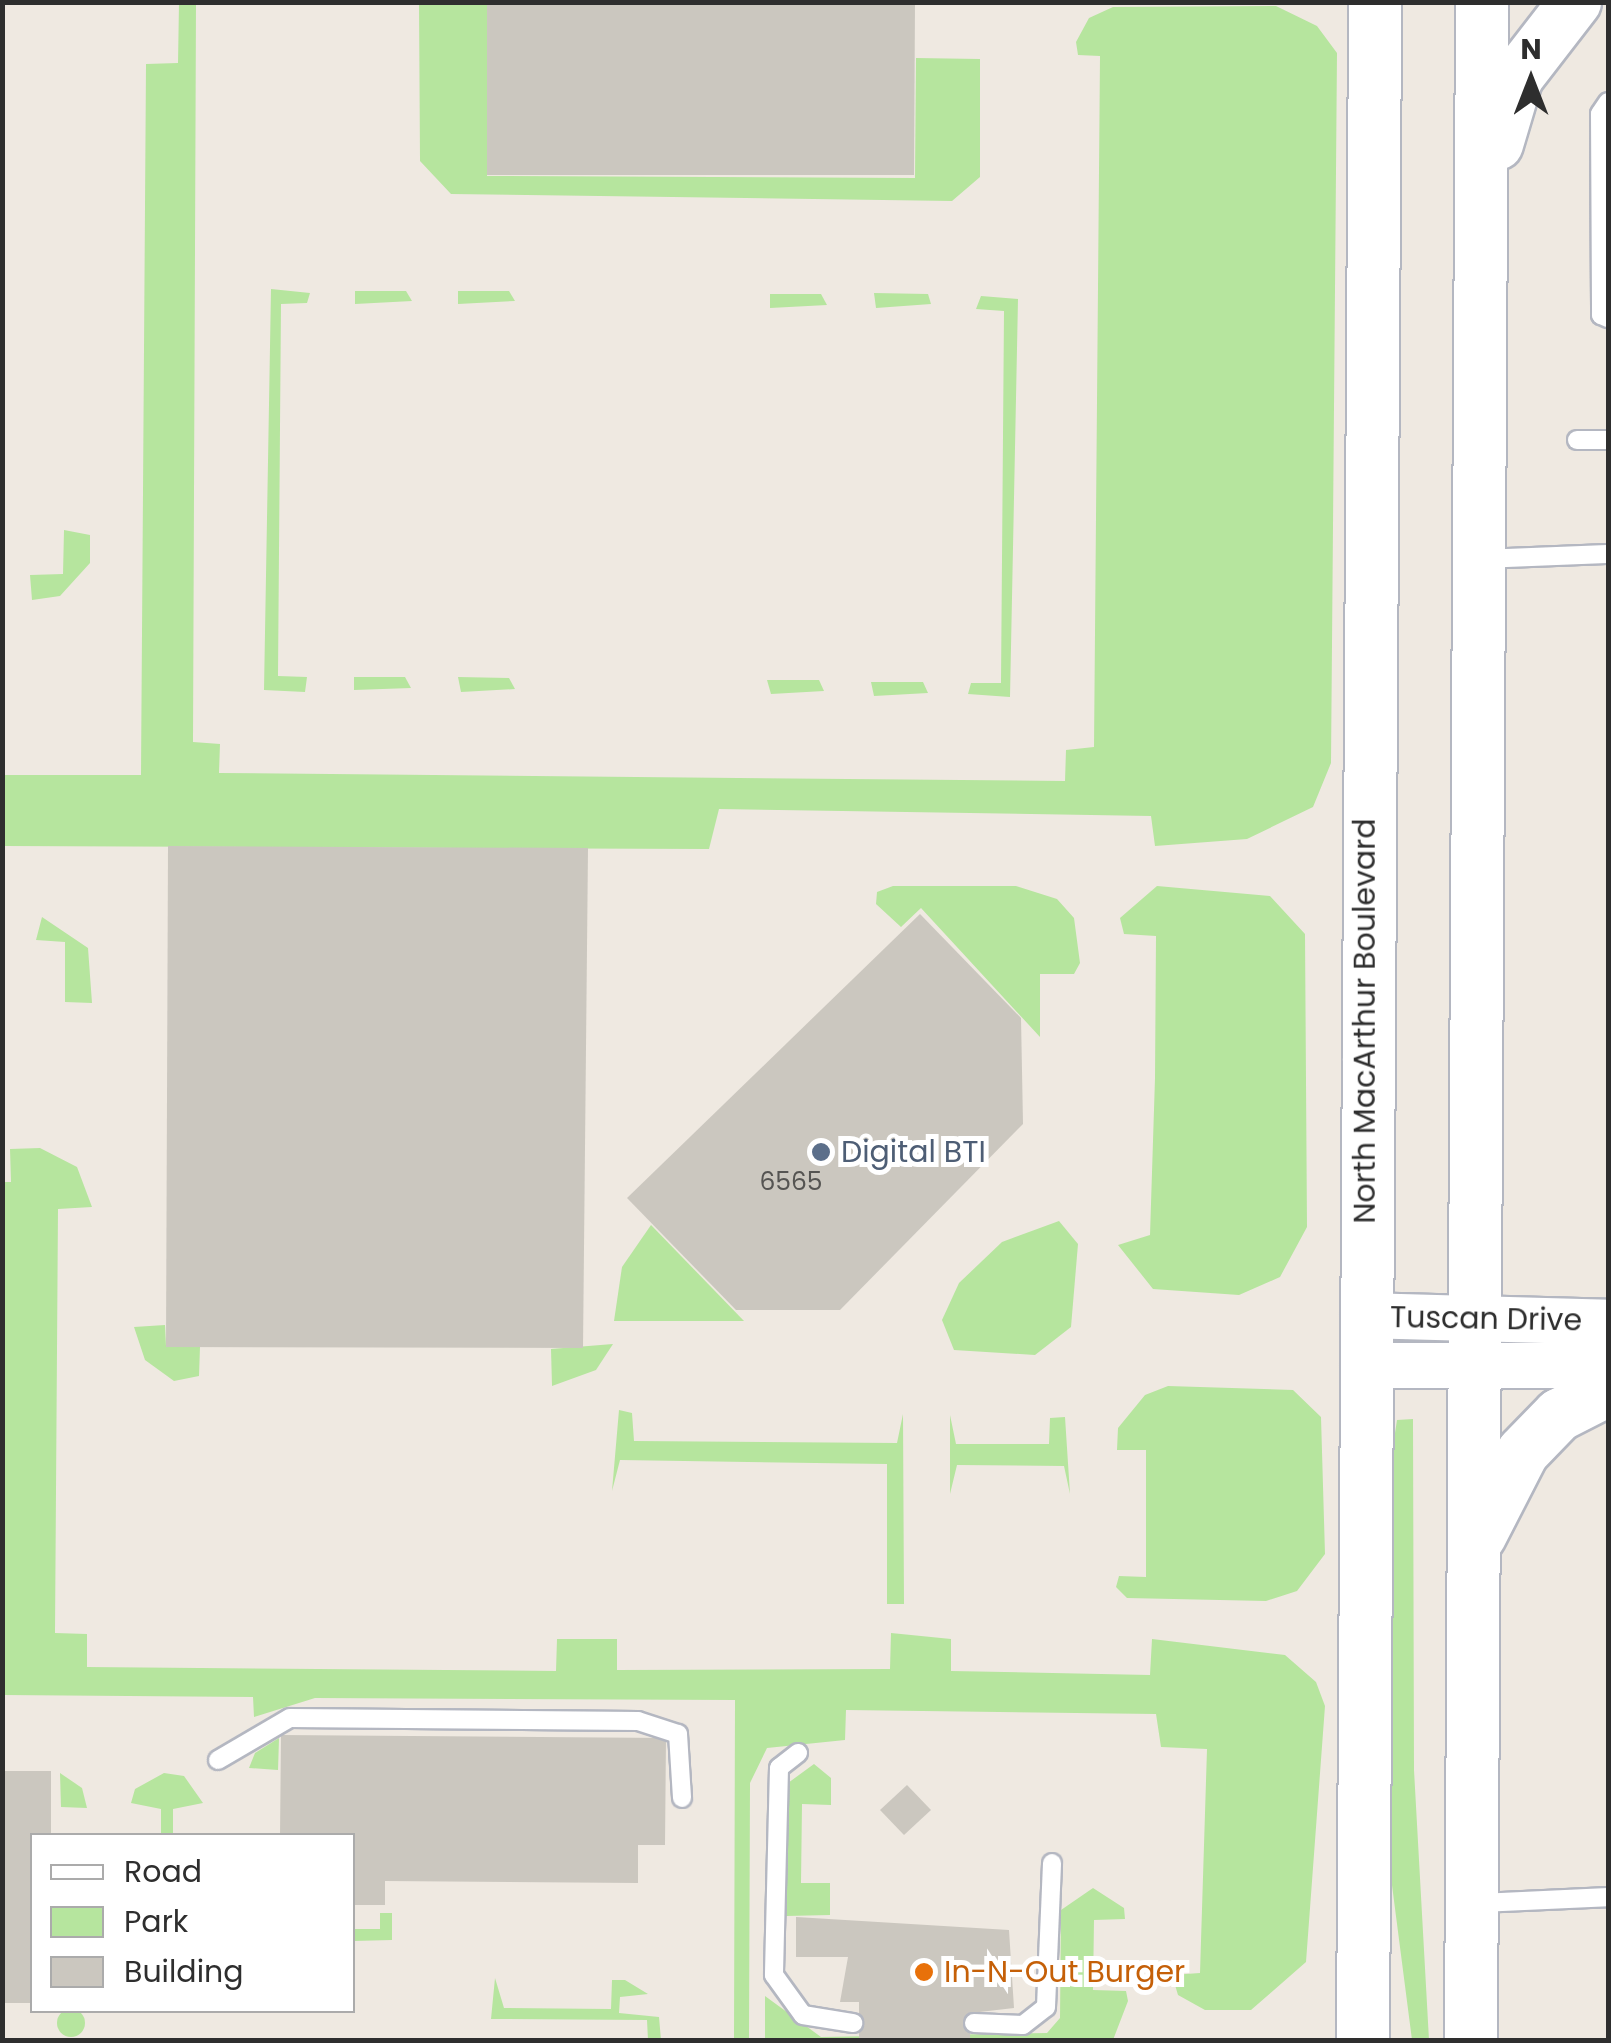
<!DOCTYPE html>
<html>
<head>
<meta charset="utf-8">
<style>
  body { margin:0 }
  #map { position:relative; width:1611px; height:2043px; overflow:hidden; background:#efe9e1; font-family:Poppins,sans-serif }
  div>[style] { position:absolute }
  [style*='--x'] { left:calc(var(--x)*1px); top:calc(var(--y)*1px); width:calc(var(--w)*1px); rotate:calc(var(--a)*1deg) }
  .green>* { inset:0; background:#b6e59e }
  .round { border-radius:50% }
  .building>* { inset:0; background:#cbc7bf }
  .roads { filter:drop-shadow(2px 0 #b4b7c1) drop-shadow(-2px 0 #b4b7c1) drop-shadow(0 2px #b4b7c1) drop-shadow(0 -2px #b4b7c1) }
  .service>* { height:18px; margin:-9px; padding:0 9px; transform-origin:9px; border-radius:9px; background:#fff }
  .tertiary>* { height:45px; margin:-22.5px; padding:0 22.5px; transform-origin:22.5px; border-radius:22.5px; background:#fff }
  .secondary>* { height:52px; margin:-26px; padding:0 26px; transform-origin:26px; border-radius:26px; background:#fff }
  .dots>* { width:28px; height:28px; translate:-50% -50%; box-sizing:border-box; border:5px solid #fff; border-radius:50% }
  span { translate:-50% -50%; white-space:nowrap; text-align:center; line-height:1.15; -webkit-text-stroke:10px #fff; paint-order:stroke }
  .number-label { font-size:25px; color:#555452 }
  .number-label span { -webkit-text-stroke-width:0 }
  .street-label { font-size:30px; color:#2e2e2e }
  .service-label { font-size:30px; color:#4e5e75 }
  .left { translate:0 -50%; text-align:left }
  .food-label { font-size:30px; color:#c56008 }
  .frame { position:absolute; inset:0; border:5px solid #2e2e2e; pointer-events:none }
  .legend { position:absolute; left:30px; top:1833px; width:325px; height:180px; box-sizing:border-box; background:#fff; border:2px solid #ababab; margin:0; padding:12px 18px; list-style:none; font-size:30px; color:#2e2e2e }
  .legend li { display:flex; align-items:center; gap:20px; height:50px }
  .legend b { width:50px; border:2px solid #ababab }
  .north { position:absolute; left:1481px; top:30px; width:100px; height:100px; -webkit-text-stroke:8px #fff; paint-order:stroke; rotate:0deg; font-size:28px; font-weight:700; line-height:40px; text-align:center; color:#2e2e2e }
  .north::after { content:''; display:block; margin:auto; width:35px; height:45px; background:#2e2e2e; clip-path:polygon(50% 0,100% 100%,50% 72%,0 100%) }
</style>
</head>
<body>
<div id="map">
  <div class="green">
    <div style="clip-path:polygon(179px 3px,196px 3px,193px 742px,220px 744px,219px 773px,1065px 781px,1066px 750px,1094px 747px,1100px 56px,1078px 55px,1076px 42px,1089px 18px,1113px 7px,1276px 6px,1317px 26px,1337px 53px,1331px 763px,1313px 807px,1247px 839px,1155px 846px,1151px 816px,719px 809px,709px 849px,3px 846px,3px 775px,141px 775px,146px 64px,178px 63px)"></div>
    <div style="clip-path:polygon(419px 3px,487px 3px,487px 176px,915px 178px,916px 58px,980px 59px,980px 177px,952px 201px,451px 194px,420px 161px)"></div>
    <div style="clip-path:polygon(271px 289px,310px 293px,307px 303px,281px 304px,278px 676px,307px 677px,305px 692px,264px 690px)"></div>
    <div style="clip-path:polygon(355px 291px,406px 291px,412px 301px,355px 304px)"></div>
    <div style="clip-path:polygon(458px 291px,509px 291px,515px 301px,458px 304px)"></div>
    <div style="clip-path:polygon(874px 293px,928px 294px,931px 304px,876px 308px)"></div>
    <div style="clip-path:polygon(770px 294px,821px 294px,827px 305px,770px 308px)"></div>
    <div style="clip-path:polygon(981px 296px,1018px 299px,1010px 697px,968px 694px,971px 683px,1001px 683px,1004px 311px,976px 309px)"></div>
    <div style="clip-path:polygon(64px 530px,90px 535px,90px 563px,60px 596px,32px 600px,30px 575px,63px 574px)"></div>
    <div style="clip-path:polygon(354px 677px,405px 677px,411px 688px,354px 690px)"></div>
    <div style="clip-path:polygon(458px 677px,509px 678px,515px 689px,461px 692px)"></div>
    <div style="clip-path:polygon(767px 680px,819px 680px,824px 691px,771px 694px)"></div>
    <div style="clip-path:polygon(871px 682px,923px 682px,928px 693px,874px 696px)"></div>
    <div style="clip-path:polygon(893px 886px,1016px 886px,1057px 899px,1074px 918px,1080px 963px,1074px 974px,1040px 974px,1040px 1037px,921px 908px,901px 927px,876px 904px,877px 892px)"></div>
    <div style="clip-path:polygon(1157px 886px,1270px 896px,1305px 934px,1307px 1227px,1280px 1277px,1239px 1295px,1153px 1289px,1118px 1245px,1150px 1235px,1155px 1078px,1156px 936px,1124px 934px,1120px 918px)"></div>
    <div style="clip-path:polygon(42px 917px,88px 948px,92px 1003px,65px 1002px,65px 942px,36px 940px)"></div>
    <div style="clip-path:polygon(40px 1148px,77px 1167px,92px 1207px,58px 1209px,55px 1633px,87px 1634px,87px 1667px,556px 1671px,557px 1639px,617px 1639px,617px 1670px,890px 1669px,891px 1633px,951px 1639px,951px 1671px,1150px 1675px,1152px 1639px,1285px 1655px,1316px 1682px,1325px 1706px,1306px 1962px,1251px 2010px,1205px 2010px,1178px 1995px,1172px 1975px,1200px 1973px,1207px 1749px,1161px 1747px,1156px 1714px,846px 1710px,845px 1740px,767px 1748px,750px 1783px,749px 2040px,734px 2040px,735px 1700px,315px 1698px,254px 1717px,253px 1697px,3px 1695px,3px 1182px,11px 1182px,10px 1149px)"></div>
    <div style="clip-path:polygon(1059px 1221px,1078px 1244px,1071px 1327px,1035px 1355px,954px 1350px,942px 1320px,959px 1283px,1002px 1242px)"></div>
    <div style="clip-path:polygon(651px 1225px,744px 1321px,614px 1321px,622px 1267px)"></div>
    <div style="clip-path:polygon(165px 1325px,166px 1346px,200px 1347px,199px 1376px,174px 1381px,145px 1360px,134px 1327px)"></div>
    <div style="clip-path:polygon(613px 1344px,596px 1370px,552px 1386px,551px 1349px)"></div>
    <div style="clip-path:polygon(1168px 1386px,1293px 1390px,1321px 1417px,1325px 1554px,1297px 1591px,1266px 1601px,1127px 1598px,1116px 1587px,1119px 1576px,1146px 1577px,1146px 1450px,1117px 1450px,1118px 1428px,1145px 1395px)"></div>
    <div style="clip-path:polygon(619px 1410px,632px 1413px,634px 1441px,897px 1443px,903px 1414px,904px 1604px,887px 1604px,887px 1464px,620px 1460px,612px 1491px)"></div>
    <div style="clip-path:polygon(950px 1415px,956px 1444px,1049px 1444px,1050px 1418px,1065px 1417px,1070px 1494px,1064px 1466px,957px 1465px,950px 1494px)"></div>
    <div style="clip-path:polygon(1413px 1419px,1414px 1770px,1429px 2040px,1412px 2040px,1389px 1862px,1393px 1446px,1397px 1420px)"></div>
    <div style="clip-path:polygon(279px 1738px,278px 1770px,249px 1768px,255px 1753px)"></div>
    <div style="clip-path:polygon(814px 1764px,831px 1778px,831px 1805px,802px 1804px,801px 1883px,830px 1883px,830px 1915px,786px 1916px,788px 1783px)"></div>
    <div style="clip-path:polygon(60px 1773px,82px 1788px,87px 1808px,61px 1807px)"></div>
    <div style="clip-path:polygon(164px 1773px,184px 1776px,203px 1803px,173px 1809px,173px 1835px,161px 1835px,161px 1809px,131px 1803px,135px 1789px)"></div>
    <div style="clip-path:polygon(1093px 1888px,1124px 1908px,1125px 1919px,1094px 1920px,1093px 1990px,1126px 1991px,1128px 2001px,1113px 2040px,765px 2040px,765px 1996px,821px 2037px,1047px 2033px,1060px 2018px,1061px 1910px)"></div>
    <div style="clip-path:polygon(380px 1913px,392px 1913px,392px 1940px,353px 1941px,353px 1929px,380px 1929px)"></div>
    <div style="clip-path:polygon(495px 1978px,504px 2008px,611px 2009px,612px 1980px,625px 1980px,648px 1994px,620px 1997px,619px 2013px,659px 2017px,661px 2040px,648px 2040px,647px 2020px,491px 2019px)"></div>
    <div class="round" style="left:57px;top:2009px;width:28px;height:28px"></div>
  </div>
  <div class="building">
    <div style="clip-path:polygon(487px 2px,915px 2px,914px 175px,487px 175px)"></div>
    <div style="clip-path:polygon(168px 846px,588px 848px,583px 1348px,166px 1347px)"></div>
    <div style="clip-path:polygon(920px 914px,1021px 1018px,1023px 1124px,840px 1310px,736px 1310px,627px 1198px)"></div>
    <div style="clip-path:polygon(281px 1735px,666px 1738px,665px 1845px,638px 1845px,638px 1883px,385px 1881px,385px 1905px,352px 1905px,352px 1836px,280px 1836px)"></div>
    <div style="clip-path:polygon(2px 1771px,51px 1771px,51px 1836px,32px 1836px,32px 2003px,2px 2003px)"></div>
    <div style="clip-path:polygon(907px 1785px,931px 1810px,904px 1835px,880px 1810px)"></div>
    <div style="clip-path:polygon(796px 1917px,1009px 1930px,1014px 2008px,971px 2013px,970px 2040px,859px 2039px,859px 2002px,840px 2002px,848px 1957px,796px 1957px)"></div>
  </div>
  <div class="roads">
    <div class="service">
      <div style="--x:1608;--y:102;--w:14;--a:124"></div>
      <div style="--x:1600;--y:114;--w:201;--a:89.7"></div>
      <div style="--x:1601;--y:315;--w:8;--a:23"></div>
      <div style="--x:1577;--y:440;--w:31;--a:0"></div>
      <div style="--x:1484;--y:559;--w:124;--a:-2.3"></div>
      <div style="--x:798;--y:1753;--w:24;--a:142"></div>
      <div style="--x:779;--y:1768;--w:207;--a:91.4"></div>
      <div style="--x:774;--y:1975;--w:49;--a:54.1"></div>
      <div style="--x:803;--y:2015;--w:51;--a:9.1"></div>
      <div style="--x:218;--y:1760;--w:83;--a:-30.3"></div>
      <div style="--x:290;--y:1718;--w:348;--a:0.5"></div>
      <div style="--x:638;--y:1721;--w:42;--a:18"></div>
      <div style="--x:678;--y:1734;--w:64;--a:86.4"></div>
      <div style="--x:1478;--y:1903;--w:130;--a:-2.6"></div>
      <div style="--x:974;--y:2023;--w:49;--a:2.3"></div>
      <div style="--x:1023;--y:2025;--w:29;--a:-38"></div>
      <div style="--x:1046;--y:2007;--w:144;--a:-87.6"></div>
    </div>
    <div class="tertiary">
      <div style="--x:1363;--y:1315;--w:245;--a:1.6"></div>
      <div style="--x:1363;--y:1365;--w:245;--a:0"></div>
    </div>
    <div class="secondary">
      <div style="--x:1497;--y:144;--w:70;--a:-73.4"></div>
      <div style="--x:1517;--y:77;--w:95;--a:-52.3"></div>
      <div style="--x:1480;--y:1536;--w:94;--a:-62.9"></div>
      <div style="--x:1523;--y:1452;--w:52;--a:-45.8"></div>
      <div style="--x:1559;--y:1415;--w:55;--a:-27"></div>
      <div style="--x:1363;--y:2040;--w:2038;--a:-89.66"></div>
      <div style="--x:1471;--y:2040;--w:2038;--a:-89.69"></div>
    </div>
  </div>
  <div class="dots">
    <div style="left:821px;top:1152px;background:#5c6f8a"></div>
    <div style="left:924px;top:1972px;background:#e8710a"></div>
  </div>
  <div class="number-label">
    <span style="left:791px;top:1182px">6565</span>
  </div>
  <div class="street-label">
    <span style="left:1365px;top:1021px;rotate:-90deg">North MacArthur Boulevard</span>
    <span style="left:1486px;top:1319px;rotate:1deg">Tuscan Drive</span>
  </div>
  <div class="service-label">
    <span class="left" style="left:841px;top:1152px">Digital BTI</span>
  </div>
  <div class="food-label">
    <span class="left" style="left:944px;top:1972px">In-N-Out Burger</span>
  </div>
  <div class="frame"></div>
  <ul class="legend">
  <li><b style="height:12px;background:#fff"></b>Road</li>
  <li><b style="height:28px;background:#b6e59e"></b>Park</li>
  <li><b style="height:28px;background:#cbc7bf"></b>Building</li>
  </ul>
  <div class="north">N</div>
</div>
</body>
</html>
